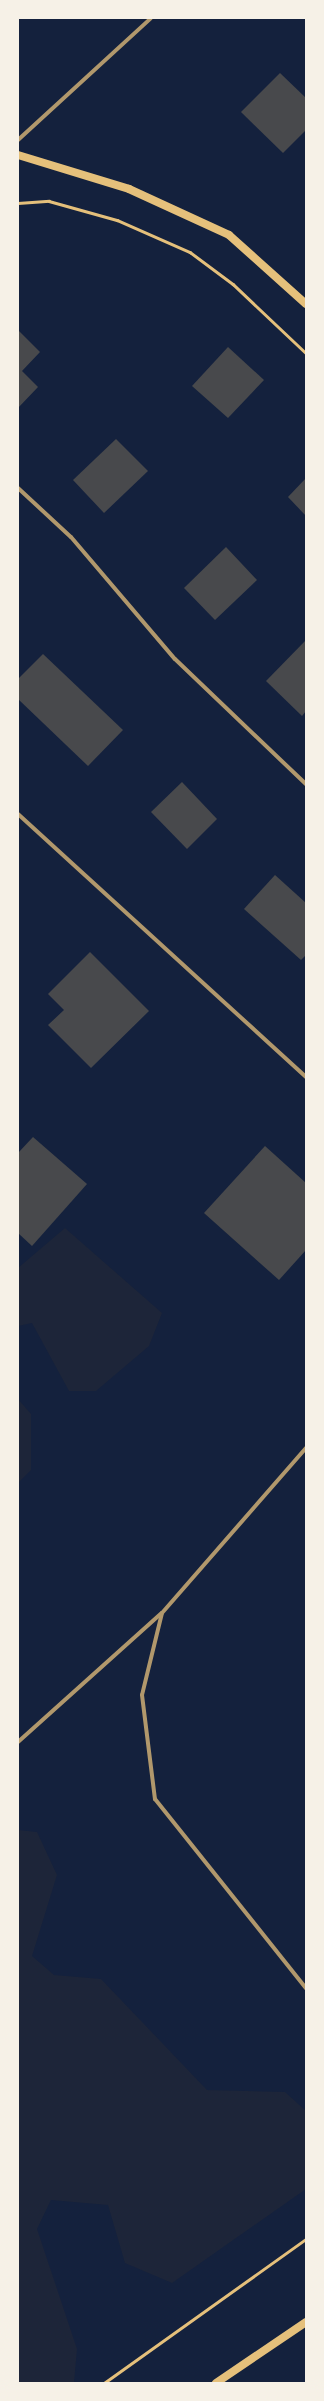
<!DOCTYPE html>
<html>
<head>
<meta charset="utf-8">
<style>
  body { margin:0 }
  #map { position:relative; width:324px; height:2401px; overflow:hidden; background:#14213d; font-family:"Source Sans 3",sans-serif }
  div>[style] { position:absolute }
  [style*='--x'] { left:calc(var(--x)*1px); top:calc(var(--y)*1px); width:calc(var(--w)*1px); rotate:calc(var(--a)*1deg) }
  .green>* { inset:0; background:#1d2539 }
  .building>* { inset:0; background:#48494c }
  .path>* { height:2.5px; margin:-1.25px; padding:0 1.25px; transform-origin:1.25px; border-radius:1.25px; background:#e5c07b }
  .minor>* { height:4px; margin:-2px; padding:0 2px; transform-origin:2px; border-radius:2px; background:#b1986c }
  .secondary>* { height:8px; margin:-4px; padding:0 4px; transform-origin:4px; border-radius:4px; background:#e5c07b }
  span { translate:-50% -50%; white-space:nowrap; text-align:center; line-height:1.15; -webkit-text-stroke:4px #f6f1e7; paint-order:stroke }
  .frame { position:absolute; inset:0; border:19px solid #f6f1e7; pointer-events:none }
</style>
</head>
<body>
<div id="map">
  <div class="green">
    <div style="clip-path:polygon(65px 1228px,162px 1313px,149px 1346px,96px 1391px,69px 1391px,32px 1323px,18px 1326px,18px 1268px)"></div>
    <div style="clip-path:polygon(18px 1399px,31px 1414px,31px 1470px,18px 1483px)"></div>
    <div style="clip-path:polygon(18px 1830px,37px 1832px,57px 1875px,32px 1956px,54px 1975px,101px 1979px,207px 2090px,285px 2092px,306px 2111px,306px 2189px,172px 2283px,125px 2263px,108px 2205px,51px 2200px,37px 2229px,77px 2349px,74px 2383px,18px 2383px)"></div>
  </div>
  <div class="building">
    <div style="clip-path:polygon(280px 73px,306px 98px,306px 130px,283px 153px,241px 112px)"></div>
    <div style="clip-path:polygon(18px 330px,40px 352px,22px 371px,38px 387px,18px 408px)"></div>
    <div style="clip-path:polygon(228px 347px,264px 380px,228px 418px,192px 386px)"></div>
    <div style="clip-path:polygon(116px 439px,148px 471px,104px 513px,73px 480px)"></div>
    <div style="clip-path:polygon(306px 478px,306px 516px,288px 497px)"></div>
    <div style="clip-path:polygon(226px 547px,257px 580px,215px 620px,184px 588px)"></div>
    <div style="clip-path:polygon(306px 640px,306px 711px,302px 716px,266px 681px)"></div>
    <div style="clip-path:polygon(43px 654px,123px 730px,88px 766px,18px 699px,18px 679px)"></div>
    <div style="clip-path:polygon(182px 782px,217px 819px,187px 849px,151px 812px)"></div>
    <div style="clip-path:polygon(275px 875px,306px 903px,306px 955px,301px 960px,244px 909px)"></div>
    <div style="clip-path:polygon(90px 952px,149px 1011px,91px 1068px,48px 1025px,64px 1010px,48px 994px)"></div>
    <div style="clip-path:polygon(33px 1137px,87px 1184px,32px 1246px,18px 1233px,18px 1153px)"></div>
    <div style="clip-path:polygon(265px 1146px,306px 1183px,306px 1250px,279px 1280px,204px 1213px)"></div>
  </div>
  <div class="path">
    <div style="--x:18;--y:203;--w:31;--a:-4"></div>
    <div style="--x:49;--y:201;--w:71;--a:15.6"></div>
    <div style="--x:117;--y:220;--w:80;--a:23.7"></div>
    <div style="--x:190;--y:252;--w:54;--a:36.7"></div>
    <div style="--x:233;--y:284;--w:100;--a:43.4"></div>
    <div style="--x:104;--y:2383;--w:248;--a:-35.5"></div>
  </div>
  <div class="minor">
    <div style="--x:18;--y:140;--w:180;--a:-42.5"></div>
    <div style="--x:18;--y:488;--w:72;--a:42.8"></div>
    <div style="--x:71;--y:537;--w:160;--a:49.6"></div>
    <div style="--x:175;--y:659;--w:181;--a:43.7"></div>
    <div style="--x:18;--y:814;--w:390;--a:42.4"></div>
    <div style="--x:162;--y:1613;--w:84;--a:103.7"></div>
    <div style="--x:142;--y:1695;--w:105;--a:82.9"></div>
    <div style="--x:155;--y:1799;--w:242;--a:51.4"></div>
    <div style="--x:18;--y:1742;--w:193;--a:-41.9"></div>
    <div style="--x:162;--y:1613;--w:219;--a:-48.9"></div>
  </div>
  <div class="secondary">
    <div style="--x:18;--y:155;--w:116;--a:17"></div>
    <div style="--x:129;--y:189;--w:110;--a:24.7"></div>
    <div style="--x:229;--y:235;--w:103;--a:41.9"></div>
    <div style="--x:216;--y:2383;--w:109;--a:-34.1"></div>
  </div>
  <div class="frame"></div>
</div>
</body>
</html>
